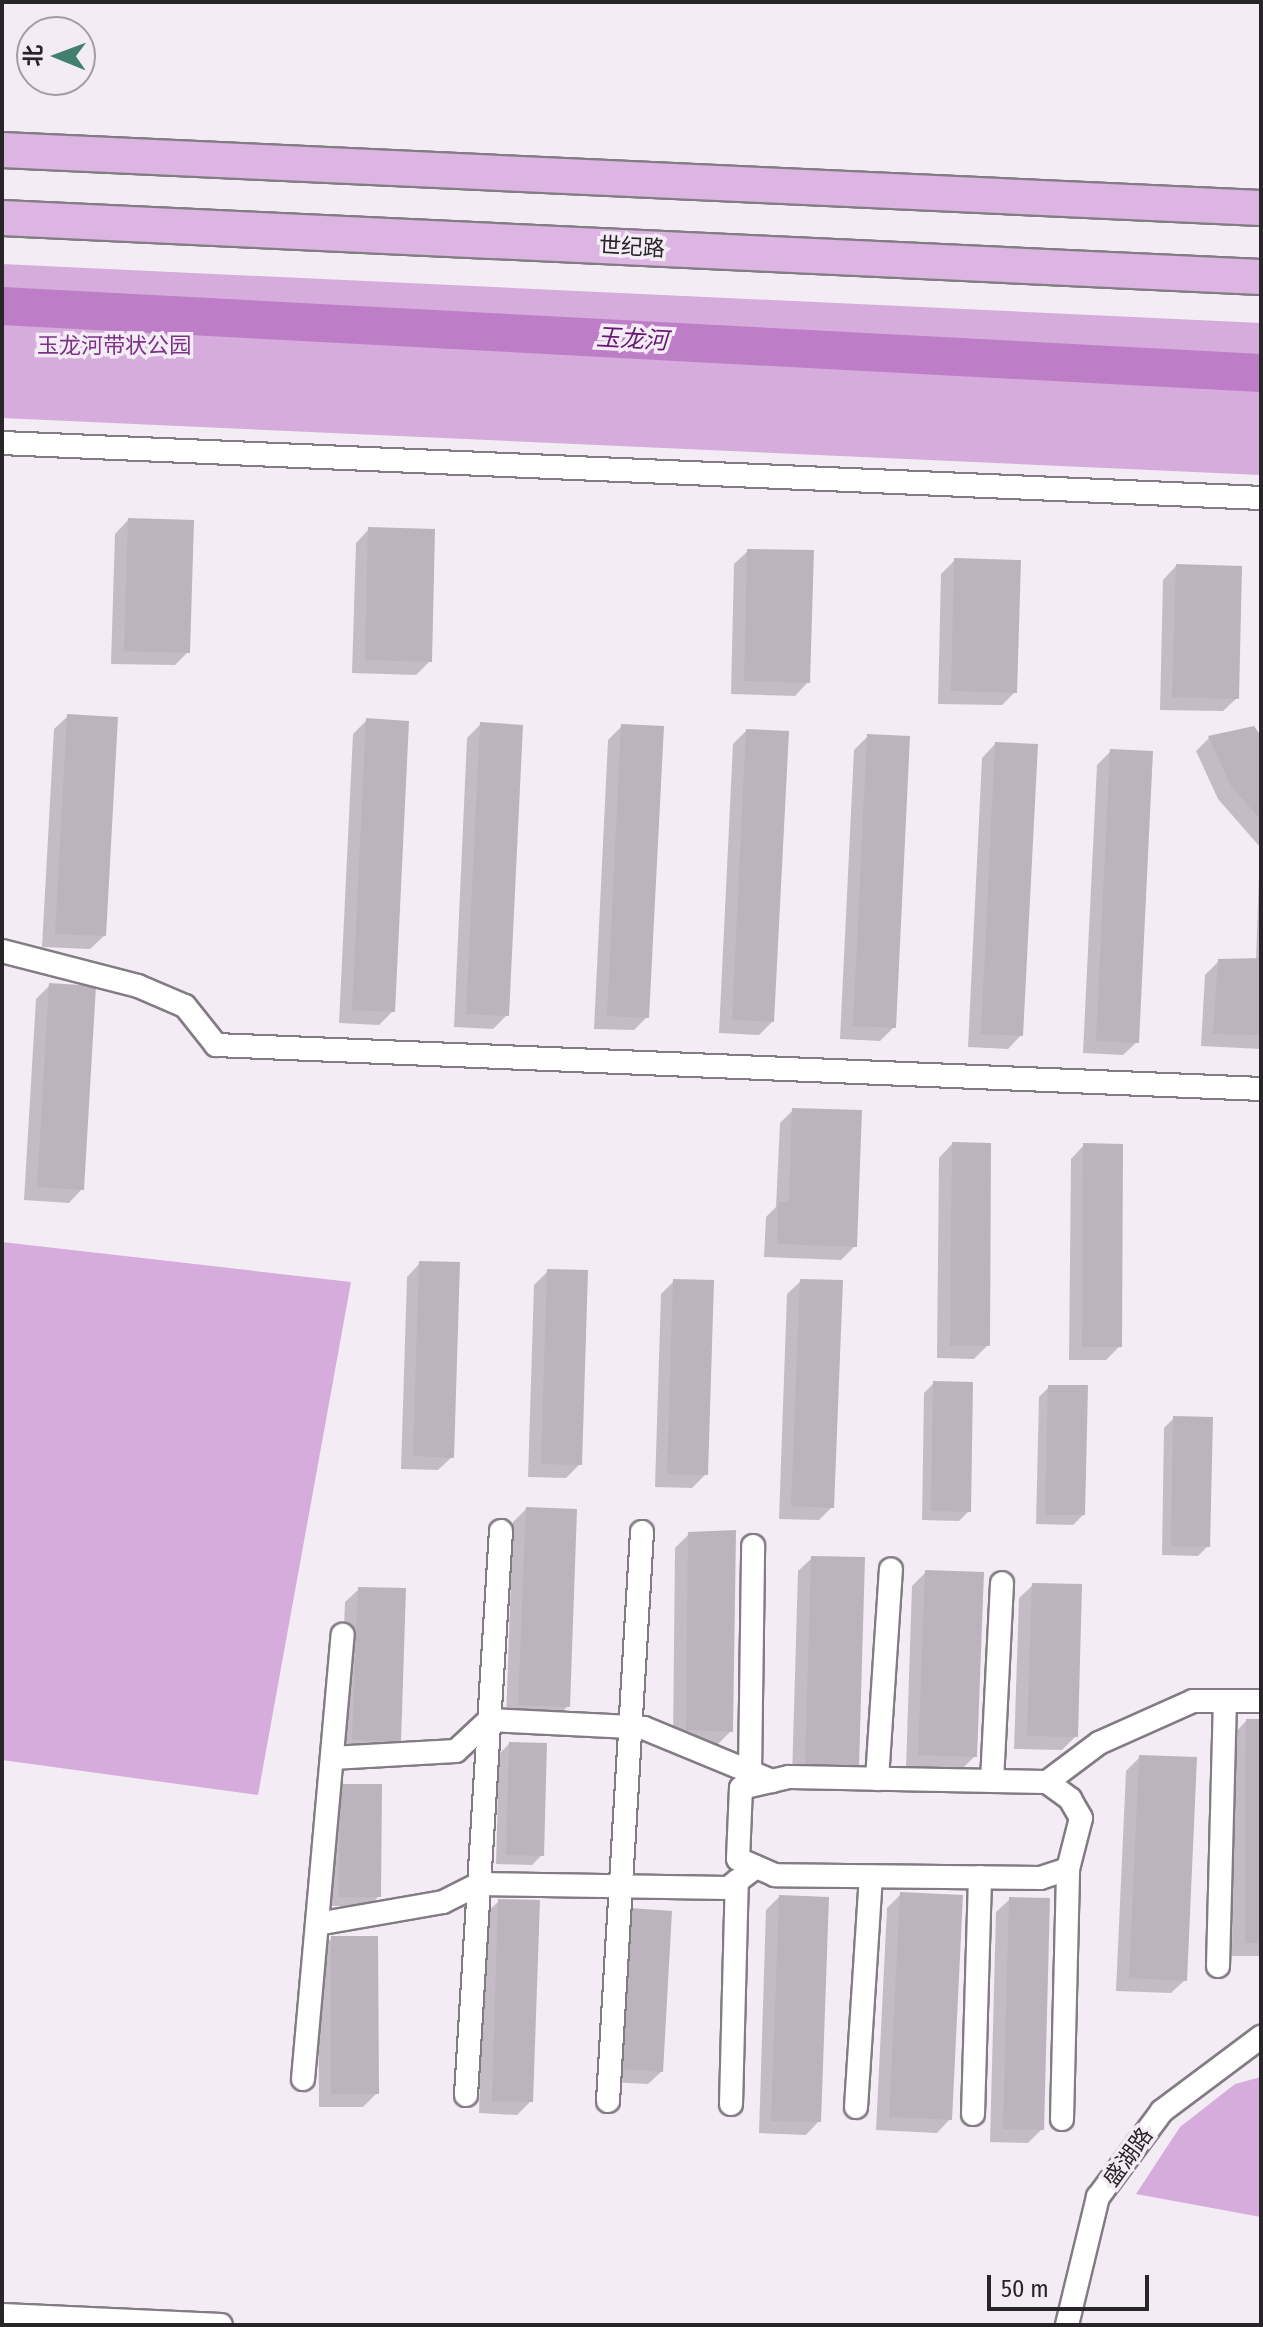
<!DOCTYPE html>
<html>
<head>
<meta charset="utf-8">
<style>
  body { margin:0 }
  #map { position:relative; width:1263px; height:2327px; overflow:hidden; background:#f4ecf5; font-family:"Fira Sans Condensed","Noto Sans SC",sans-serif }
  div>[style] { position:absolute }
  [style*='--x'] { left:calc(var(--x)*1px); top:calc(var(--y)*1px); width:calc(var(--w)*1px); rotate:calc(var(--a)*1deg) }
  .green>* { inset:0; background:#d6acdc }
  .shadow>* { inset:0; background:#0003 }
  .river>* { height:38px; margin:-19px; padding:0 19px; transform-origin:19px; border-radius:19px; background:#be7dc7 }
  .building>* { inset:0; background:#bcb4bd }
  .roads { filter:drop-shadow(2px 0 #837c84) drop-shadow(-2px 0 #837c84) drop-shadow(0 2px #837c84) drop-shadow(0 -2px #837c84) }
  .street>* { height:22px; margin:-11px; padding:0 11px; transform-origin:11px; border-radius:11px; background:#fff }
  .primary>* { height:34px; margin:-17px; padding:0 17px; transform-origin:17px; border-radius:17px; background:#dcb5e2 }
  span { translate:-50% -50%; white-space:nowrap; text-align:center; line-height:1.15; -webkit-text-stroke:7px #f4ecf5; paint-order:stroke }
  .street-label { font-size:22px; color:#282528 }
  .park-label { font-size:22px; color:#7e3089 }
  .water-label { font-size:24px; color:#681873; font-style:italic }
  .frame { position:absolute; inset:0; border:4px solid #282528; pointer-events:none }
  .north { position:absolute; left:16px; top:16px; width:80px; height:80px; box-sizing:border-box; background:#f4ecf5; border:2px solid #a29ca3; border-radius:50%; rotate:271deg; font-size:22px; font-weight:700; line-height:32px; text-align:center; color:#282528 }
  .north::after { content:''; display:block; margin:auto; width:28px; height:36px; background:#41806e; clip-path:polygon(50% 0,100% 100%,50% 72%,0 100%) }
  .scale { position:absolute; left:987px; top:2275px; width:162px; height:36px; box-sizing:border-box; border:4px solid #282528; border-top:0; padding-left:10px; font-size:24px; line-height:28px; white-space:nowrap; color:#282528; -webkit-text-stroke:6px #f4ecf5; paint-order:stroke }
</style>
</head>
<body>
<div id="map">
  <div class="green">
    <div style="clip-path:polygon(2px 264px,1261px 323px,1261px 475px,2px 418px)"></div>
    <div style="clip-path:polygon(2px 1242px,351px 1282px,258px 1795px,2px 1760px)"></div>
    <div style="clip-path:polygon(1261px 2077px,1261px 2217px,1136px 2194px,1180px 2127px,1235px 2084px)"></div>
  </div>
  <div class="shadow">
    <div style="clip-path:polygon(128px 520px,188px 652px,175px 665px,111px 664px,115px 534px)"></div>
    <div style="clip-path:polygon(369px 529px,430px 661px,416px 675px,352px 673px,356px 543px)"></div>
    <div style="clip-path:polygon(748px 551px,808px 682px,795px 696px,731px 694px,734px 564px)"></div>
    <div style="clip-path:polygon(955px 560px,1015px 692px,1002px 705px,938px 704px,941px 574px)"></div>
    <div style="clip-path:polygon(1176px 566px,1237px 698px,1223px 711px,1160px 710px,1163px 580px)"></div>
    <div style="clip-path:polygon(68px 716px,104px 936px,90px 949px,42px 947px,54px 729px)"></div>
    <div style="clip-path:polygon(367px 720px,393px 1011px,379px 1025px,339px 1023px,353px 734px)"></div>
    <div style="clip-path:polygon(481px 724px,507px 1015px,493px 1029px,454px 1027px,467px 738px)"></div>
    <div style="clip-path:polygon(622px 726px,647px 1017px,634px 1030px,594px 1029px,608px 740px)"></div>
    <div style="clip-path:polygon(746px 731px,772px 1022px,759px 1035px,719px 1033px,733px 744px)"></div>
    <div style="clip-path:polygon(868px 736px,894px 1027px,880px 1041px,840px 1039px,854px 750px)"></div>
    <div style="clip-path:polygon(1209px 738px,1261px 739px,1261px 1049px,1201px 1046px,1205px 975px,1219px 961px,1256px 960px,1260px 847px,1218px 799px,1196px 751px)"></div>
    <div style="clip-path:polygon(995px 744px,1021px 1035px,1008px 1049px,968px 1047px,982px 758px)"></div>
    <div style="clip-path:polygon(1111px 751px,1137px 1042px,1123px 1055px,1083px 1053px,1097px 765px)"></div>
    <div style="clip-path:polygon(49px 986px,82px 1189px,69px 1203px,24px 1200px,36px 999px)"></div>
    <div style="clip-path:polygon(793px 1110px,855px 1246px,841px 1260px,764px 1257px,766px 1217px,776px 1207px,780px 1123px)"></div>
    <div style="clip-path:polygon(952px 1144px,988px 1345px,974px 1359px,937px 1358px,939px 1158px)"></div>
    <div style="clip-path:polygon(1084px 1145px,1120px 1346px,1106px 1360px,1069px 1360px,1071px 1159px)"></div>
    <div style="clip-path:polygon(420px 1263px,452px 1457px,438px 1470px,401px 1469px,407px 1277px)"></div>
    <div style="clip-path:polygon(548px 1271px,580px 1464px,566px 1478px,528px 1477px,534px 1285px)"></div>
    <div style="clip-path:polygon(674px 1281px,706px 1474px,692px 1488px,655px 1487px,661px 1294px)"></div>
    <div style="clip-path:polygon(801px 1281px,832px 1507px,819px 1520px,779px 1519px,787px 1294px)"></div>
    <div style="clip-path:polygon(934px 1383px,969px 1511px,959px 1521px,922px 1520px,924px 1393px)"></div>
    <div style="clip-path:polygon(1049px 1387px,1083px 1515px,1073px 1525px,1036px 1524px,1039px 1397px)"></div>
    <div style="clip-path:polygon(1174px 1418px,1208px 1546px,1198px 1556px,1162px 1555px,1164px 1428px)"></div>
    <div style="clip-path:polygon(526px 1509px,568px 1706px,554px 1720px,506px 1718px,513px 1522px)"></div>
    <div style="clip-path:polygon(689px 1534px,731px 1731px,717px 1745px,673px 1743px,675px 1548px)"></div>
    <div style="clip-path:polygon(812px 1558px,857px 1766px,843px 1780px,792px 1778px,798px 1571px)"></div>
    <div style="clip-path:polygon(926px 1572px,975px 1756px,962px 1769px,906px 1768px,912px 1586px)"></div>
    <div style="clip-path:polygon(1033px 1585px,1076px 1736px,1062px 1750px,1014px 1749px,1019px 1598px)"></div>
    <div style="clip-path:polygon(359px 1589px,399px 1741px,385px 1755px,339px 1753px,345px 1602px)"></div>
    <div style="clip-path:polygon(1246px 1721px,1261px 1721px,1261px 1956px,1232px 1956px,1233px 1735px)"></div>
    <div style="clip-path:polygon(509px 1744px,542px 1855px,532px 1865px,496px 1864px,499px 1754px)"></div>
    <div style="clip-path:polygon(1140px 1757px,1185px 1980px,1171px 1993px,1116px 1991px,1126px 1771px)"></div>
    <div style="clip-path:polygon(341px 1786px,379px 1896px,369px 1906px,330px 1906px,331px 1796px)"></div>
    <div style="clip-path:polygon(901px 1894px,950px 2119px,937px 2133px,876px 2130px,887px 1908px)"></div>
    <div style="clip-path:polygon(779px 1897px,819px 2121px,806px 2135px,759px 2133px,766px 1910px)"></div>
    <div style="clip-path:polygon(1010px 1899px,1042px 2129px,1028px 2143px,990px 2142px,996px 1912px)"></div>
    <div style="clip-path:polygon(499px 1901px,531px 2101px,517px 2115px,479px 2113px,485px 1914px)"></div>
    <div style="clip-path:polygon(631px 1910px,662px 2071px,648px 2084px,609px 2082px)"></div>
    <div style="clip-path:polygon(332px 1938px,377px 2093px,363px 2107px,319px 2107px,318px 1952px)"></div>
  </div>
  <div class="river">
    <div style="--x:2;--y:306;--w:1261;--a:3.05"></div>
  </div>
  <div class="building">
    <div style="clip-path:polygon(128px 518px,194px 520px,190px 653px,124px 651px)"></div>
    <div style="clip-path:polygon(368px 527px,435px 529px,432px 662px,365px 660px)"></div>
    <div style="clip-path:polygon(747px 549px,814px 550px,810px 683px,744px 681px)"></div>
    <div style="clip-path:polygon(954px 558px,1021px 560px,1017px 693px,951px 691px)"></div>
    <div style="clip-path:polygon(1176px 564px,1242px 566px,1239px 699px,1172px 697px)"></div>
    <div style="clip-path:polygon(67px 714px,118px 717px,106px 936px,55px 934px)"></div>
    <div style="clip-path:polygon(366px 718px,409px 721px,395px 1012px,352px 1010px)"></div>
    <div style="clip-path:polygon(480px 722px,523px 725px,509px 1016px,466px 1014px)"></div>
    <div style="clip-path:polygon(621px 724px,664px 726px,649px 1018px,607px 1016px)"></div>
    <div style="clip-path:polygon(1254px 726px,1261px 736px,1261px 820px,1231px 786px,1208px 736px)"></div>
    <div style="clip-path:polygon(746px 729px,789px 731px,774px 1022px,732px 1020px)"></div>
    <div style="clip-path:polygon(867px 734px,910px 736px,896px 1028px,853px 1026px)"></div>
    <div style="clip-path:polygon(995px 742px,1038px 744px,1023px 1036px,981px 1034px)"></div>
    <div style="clip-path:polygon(1110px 749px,1153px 751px,1139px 1043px,1096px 1041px)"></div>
    <div style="clip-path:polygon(1261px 958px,1261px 1035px,1213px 1034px,1218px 959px)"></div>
    <div style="clip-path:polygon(49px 983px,96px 986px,84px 1190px,37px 1187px)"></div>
    <div style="clip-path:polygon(792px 1108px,862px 1110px,857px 1247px,777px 1244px,778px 1202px,789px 1202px)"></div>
    <div style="clip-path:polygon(952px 1142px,991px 1143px,990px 1346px,950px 1346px)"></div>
    <div style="clip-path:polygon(1083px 1143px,1123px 1144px,1122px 1347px,1082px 1347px)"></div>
    <div style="clip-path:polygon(419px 1261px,460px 1262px,454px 1458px,413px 1456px)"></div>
    <div style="clip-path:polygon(547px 1269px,588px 1270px,582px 1465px,541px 1464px)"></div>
    <div style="clip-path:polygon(673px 1279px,714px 1280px,708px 1475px,667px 1474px)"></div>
    <div style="clip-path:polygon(800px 1279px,843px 1280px,834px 1508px,791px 1506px)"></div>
    <div style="clip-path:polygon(933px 1381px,973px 1382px,971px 1512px,931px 1511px)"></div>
    <div style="clip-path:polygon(1048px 1385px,1088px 1385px,1085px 1515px,1045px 1515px)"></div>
    <div style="clip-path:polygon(1173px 1416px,1213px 1417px,1210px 1547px,1171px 1546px)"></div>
    <div style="clip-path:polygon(526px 1507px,577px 1509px,570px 1707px,518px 1705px)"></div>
    <div style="clip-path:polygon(736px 1530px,733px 1732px,686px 1730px,688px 1532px)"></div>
    <div style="clip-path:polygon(811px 1556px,865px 1557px,859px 1767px,805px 1765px)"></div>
    <div style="clip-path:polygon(925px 1570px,984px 1572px,977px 1757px,918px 1755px)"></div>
    <div style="clip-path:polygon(1032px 1583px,1082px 1584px,1078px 1737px,1027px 1736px)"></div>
    <div style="clip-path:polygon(358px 1587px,406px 1588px,401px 1742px,352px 1740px)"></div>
    <div style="clip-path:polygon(1246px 1719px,1261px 1719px,1261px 1943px,1245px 1943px)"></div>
    <div style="clip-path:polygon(509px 1742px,547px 1743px,544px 1856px,506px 1855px)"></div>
    <div style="clip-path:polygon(1139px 1755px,1197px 1757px,1187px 1981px,1129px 1978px)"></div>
    <div style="clip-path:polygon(340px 1784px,382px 1784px,381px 1897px,339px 1897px)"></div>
    <div style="clip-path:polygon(900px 1892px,963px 1895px,952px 2120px,889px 2117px)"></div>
    <div style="clip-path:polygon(779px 1895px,829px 1897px,821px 2122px,771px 2121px)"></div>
    <div style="clip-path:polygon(1009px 1897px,1050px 1898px,1044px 2130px,1003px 2129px)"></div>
    <div style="clip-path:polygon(498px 1899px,540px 1900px,533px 2102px,492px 2101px)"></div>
    <div style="clip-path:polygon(630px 1908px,672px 1911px,663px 2072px,621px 2069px)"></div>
    <div style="clip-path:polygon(331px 1936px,378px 1936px,379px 2094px,331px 2094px)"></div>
  </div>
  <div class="roads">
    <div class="street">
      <div style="--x:2;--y:443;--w:1260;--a:2.5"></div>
      <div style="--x:2;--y:951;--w:140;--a:14.4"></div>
      <div style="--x:138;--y:986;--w:51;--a:23.1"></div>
      <div style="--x:185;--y:1006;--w:50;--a:51.5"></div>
      <div style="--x:216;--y:1045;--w:1046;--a:2.41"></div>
      <div style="--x:332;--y:1758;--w:124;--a:-3.2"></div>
      <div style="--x:456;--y:1751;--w:45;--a:-43.2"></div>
      <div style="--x:489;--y:1720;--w:142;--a:2.8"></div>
      <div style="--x:631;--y:1727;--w:13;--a:4"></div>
      <div style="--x:644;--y:1728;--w:139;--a:22.5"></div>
      <div style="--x:750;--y:1772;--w:226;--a:-89.2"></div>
      <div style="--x:877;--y:1779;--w:210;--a:-86.2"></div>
      <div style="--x:992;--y:1781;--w:198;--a:-87.1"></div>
      <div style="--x:1047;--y:1782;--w:29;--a:36"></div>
      <div style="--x:1070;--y:1799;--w:22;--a:60"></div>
      <div style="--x:1081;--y:1818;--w:53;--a:104.3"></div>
      <div style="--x:1068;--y:1869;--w:28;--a:162"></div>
      <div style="--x:1041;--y:1878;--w:266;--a:-179.4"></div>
      <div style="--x:775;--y:1875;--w:40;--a:-156.6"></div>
      <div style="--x:738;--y:1859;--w:71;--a:-87.6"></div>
      <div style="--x:741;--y:1788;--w:49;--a:-12.9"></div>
      <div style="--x:789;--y:1777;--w:258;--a:1.1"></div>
      <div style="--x:1047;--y:1782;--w:65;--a:-36.9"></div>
      <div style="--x:1099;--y:1743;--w:103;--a:-24.1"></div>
      <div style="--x:1193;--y:1701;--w:68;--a:0"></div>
      <div style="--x:317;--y:1924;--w:128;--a:-9.9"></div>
      <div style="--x:443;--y:1902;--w:40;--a:-26.6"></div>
      <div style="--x:479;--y:1884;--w:249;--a:0.9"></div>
      <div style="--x:728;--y:1888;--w:35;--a:-37"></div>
      <div style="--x:1218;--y:1966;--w:265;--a:-88.5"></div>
      <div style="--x:303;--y:2079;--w:446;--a:-84.9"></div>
      <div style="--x:466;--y:2095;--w:565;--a:-86.45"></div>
      <div style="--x:608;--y:2101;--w:570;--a:-86.58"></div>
      <div style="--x:731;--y:2104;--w:223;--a:-88.5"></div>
      <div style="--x:856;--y:2107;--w:231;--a:-86.3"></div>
      <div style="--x:973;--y:2114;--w:237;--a:-88.3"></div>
      <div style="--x:1062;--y:2119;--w:250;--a:-88.6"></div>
      <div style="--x:2;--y:2315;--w:219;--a:2.6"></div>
      <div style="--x:1067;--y:2325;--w:132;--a:-76.4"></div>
      <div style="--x:1098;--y:2197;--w:107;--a:-53.3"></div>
      <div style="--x:1162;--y:2111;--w:124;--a:-36.8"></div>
    </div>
    <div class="primary">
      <div style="--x:2;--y:150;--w:1260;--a:2.64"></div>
      <div style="--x:2;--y:218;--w:1260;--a:2.68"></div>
    </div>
  </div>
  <div class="street-label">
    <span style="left:632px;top:247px;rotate:3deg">世纪路</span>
    <span style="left:1128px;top:2157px;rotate:-54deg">盛湖路</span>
  </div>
  <div class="park-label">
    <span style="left:114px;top:346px">玉龙河带状公园</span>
  </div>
  <div class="water-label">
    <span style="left:632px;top:340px;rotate:3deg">玉龙河</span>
  </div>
  <div class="frame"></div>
  <div class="north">北</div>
  <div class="scale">50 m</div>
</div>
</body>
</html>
